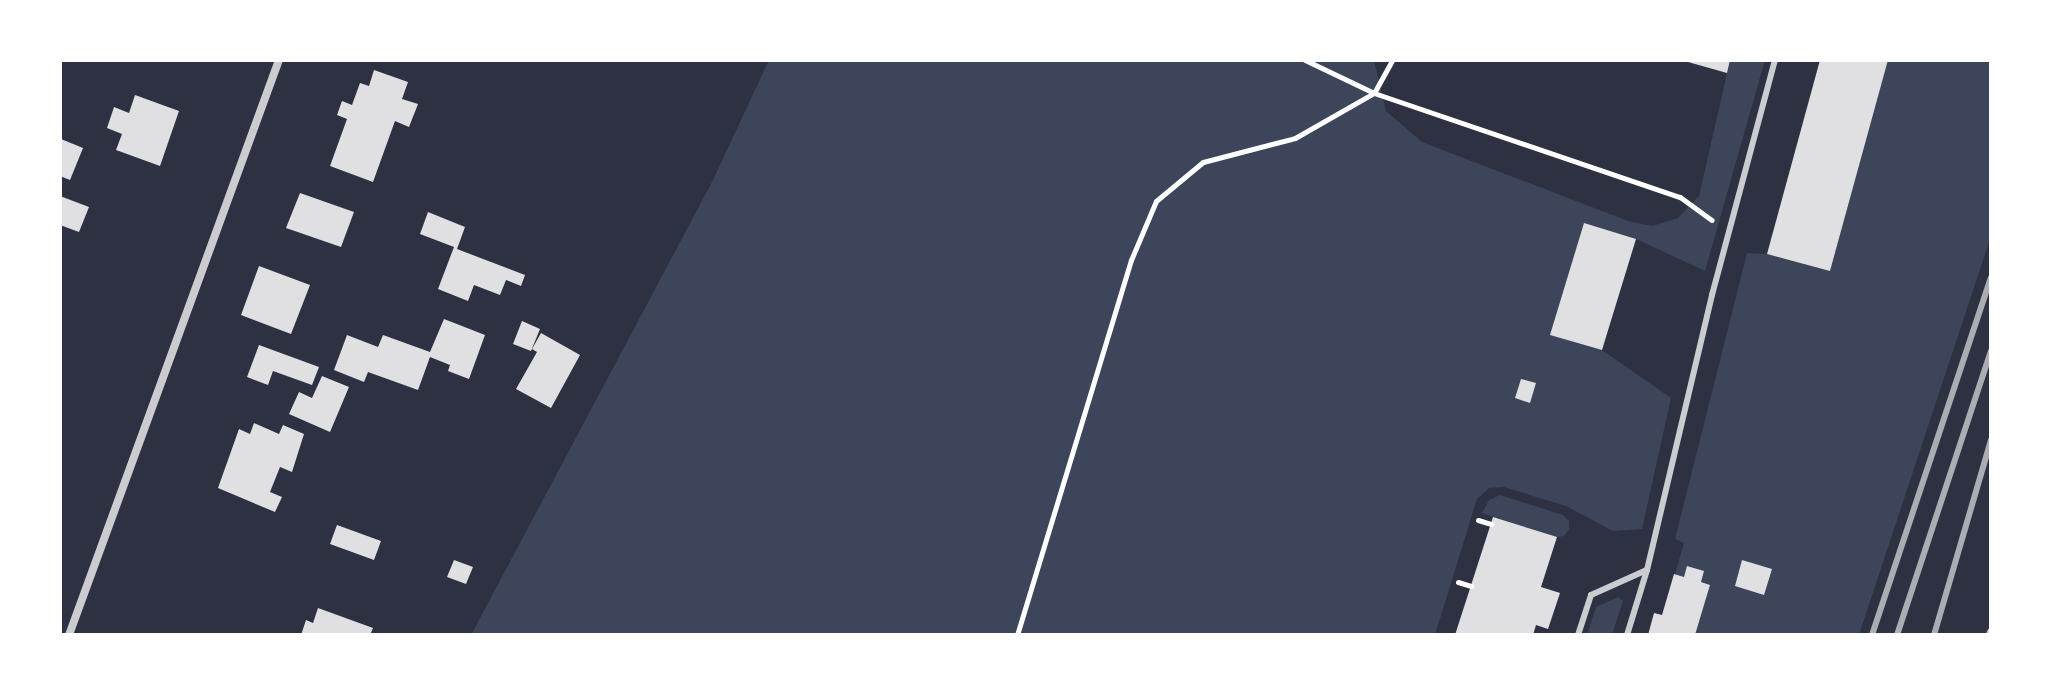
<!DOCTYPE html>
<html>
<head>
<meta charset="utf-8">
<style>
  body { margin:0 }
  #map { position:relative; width:2051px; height:695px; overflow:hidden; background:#2d3142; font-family:Figtree,sans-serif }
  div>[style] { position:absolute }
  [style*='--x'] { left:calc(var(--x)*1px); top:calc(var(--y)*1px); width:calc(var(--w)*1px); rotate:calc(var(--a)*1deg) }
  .green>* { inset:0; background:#3c4559 }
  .building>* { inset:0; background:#e0e0e3 }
  .path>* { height:5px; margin:-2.5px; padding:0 2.5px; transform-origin:2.5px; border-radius:2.5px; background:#fff }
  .service>* { height:6px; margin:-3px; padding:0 3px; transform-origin:3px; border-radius:3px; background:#caccd0 }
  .minor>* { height:8px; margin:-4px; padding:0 4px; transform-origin:4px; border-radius:4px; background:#caccd0 }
  .rail>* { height:6px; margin:-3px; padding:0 3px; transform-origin:3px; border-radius:3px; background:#abadb3 }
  span { translate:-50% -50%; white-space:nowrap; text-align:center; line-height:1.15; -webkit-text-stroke:8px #fff; paint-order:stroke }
  .frame { position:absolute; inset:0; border:62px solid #fff; pointer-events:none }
</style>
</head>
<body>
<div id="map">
  <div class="green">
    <div style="clip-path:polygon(769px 60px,1374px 60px,1386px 111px,1422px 142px,1628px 221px,1652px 226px,1678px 218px,1699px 196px,1730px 60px,1765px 60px,1705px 271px,1636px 239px,1551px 335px,1602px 350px,1671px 398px,1642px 529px,1613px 531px,1566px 506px,1504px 487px,1489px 488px,1477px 499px,1435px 635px,471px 635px,712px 182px)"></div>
    <div style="clip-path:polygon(1888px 60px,1991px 60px,1991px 236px,1859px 635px,1695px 635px,1710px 585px,1701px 582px,1703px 571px,1688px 566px,1684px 577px,1675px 574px,1684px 543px,1675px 539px,1747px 253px,1767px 254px,1830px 271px)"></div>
    <div style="clip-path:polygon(1500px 495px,1563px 515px,1569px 521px,1569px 529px,1564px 536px,1557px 537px,1482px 513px,1489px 500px)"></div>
    <div style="clip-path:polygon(1618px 597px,1623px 601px,1612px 635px,1587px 635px,1596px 607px)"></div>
  </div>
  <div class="building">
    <div style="clip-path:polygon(1681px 60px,1730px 60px,1727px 73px)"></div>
    <div style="clip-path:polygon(1820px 60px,1888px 60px,1830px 271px,1767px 254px)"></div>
    <div style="clip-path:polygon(374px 70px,408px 82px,402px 99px,418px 104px,409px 127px,395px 121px,373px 182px,330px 166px,347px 119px,337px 115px,342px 101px,352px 105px,360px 83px,369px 86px)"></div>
    <div style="clip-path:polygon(135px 95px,179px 111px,160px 166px,116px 150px,122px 134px,107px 128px,114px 107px,129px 113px)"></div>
    <div style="clip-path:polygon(61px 139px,83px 148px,70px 180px,60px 176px)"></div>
    <div style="clip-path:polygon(300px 193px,354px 212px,341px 247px,286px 228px)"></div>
    <div style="clip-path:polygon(60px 196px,89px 207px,79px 232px,60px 225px)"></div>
    <div style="clip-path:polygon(428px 212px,465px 227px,457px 249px,525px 275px,521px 286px,506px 280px,500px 295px,474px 285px,468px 301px,438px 289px,454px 247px,420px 234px)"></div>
    <div style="clip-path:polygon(1584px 223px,1636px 239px,1602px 350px,1550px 335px)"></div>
    <div style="clip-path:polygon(259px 266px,310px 285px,291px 334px,241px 315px)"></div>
    <div style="clip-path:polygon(444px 319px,485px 335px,469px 379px,448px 371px,450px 365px,430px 357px,418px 390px,368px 372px,364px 382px,334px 370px,347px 335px,378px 347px,383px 335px,430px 352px)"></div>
    <div style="clip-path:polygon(522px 321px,540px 329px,531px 351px,513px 344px)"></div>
    <div style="clip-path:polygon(541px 333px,580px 355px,551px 408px,516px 389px,537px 352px,532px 349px)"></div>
    <div style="clip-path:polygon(259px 345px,319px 367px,312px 385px,273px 371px,268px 385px,247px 377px)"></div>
    <div style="clip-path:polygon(322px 376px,349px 387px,330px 432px,289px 414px,299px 392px,312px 398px)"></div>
    <div style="clip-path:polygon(1521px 379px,1536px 383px,1530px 403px,1515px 398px)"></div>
    <div style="clip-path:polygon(254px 423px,279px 434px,283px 425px,304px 434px,292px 472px,280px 467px,270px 492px,282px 497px,275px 512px,218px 488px,239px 429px,250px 434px)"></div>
    <div style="clip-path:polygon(1493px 517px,1557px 537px,1541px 587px,1560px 593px,1548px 629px,1536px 625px,1533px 635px,1455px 635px)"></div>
    <div style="clip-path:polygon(337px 525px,381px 541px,374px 560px,330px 544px)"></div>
    <div style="clip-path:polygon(454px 560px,473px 567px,466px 584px,447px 577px)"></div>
    <div style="clip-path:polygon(1742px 560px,1772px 569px,1764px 595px,1735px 586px)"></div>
    <div style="clip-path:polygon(1687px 566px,1704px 571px,1701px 582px,1710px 585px,1695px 635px,1648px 635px,1654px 613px,1662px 615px,1674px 574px,1684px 577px)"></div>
    <div style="clip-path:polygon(318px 608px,373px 628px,370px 635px,301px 635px,306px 620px,313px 623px)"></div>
  </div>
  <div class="path">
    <div style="--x:1305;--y:60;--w:76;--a:25.6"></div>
    <div style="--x:1374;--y:93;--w:323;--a:18.8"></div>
    <div style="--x:1680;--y:197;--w:39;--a:36"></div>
    <div style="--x:1478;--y:520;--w:14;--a:17"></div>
    <div style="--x:1458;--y:582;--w:14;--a:17"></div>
    <div style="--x:1017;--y:635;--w:392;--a:-73.1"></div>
    <div style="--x:1131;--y:260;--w:64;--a:-67"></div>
    <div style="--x:1156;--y:201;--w:61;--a:-39.7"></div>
    <div style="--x:1203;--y:162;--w:95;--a:-14.6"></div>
    <div style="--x:1295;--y:138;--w:91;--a:-29.7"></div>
    <div style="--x:1374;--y:93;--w:38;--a:-61"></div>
  </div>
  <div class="service">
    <div style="--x:1578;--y:635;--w:42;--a:-72"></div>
    <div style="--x:1591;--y:595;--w:61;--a:-24.1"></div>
    <div style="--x:1627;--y:635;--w:68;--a:-72.9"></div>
    <div style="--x:1647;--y:570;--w:283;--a:-76.7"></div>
    <div style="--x:1712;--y:295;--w:243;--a:-75"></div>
  </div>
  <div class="minor">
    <div style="--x:69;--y:635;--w:612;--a:-69.94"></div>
    <div style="--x:1990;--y:635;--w:3;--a:-72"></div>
  </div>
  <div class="rail">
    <div style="--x:1872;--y:635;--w:376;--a:-71.6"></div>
    <div style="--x:1897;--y:635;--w:299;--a:-71.7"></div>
    <div style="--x:1934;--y:635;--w:203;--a:-73.7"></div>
  </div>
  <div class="frame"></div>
</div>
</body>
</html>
